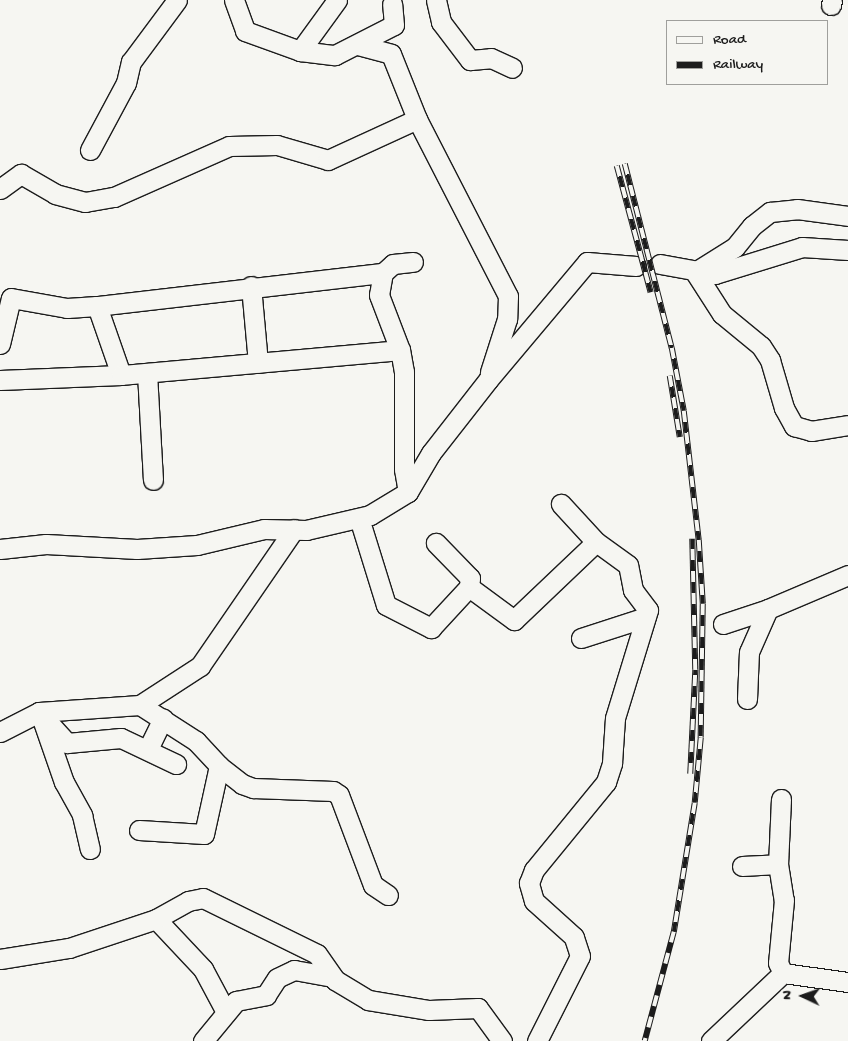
<!DOCTYPE html>
<html>
<head>
<meta charset="utf-8">
<style>
  body { margin:0 }
  #map { position:relative; width:848px; height:1041px; overflow:hidden; background:#f6f6f2; font-family:"Gochi Hand",sans-serif }
  div>[style] { position:absolute }
  [style*='--x'] { left:calc(var(--x)*1px); top:calc(var(--y)*1px); width:calc(var(--w)*1px); rotate:calc(var(--a)*1deg) }
  .roads { filter:drop-shadow(1px 0 #1c1c1c) drop-shadow(-1px 0 #1c1c1c) drop-shadow(0 1px #1c1c1c) drop-shadow(0 -1px #1c1c1c) }
  .minor>* { height:19px; margin:-9.5px; padding:0 9.5px; transform-origin:9.5px; border-radius:9.5px; background:#f6f6f2 }
  .rail>* { height:5.5px; margin-top:-2.75px; transform-origin:0; background:repeating-linear-gradient(90deg,#f6f6f2 0 11px,#1c1c1c 0 22px); box-sizing:border-box; border-block:1px solid #1c1c1c }
  span { translate:-50% -50%; white-space:nowrap; text-align:center; line-height:1.15; -webkit-text-stroke:4px #f6f6f2; paint-order:stroke }
  .legend { position:absolute; left:666px; top:20px; width:162px; height:65px; box-sizing:border-box; background:#f6f6f2; border:1px solid #9f9f9c; margin:0; padding:6px 9px; list-style:none; font-size:15px; color:#1c1c1c }
  .legend li { display:flex; align-items:center; gap:10px; height:25px }
  .legend b { width:25px; border:1px solid #9f9f9c }
  .north { position:absolute; left:778px; top:971px; width:50px; height:50px; -webkit-text-stroke:4px #f6f6f2; paint-order:stroke; rotate:273deg; font-size:14px; font-weight:700; line-height:20px; text-align:center; color:#1c1c1c }
  .north::after { content:''; display:block; margin:auto; width:18px; height:22px; background:#1c1c1c; clip-path:polygon(50% 0,100% 100%,50% 72%,0 100%) }
</style>
</head>
<body>
<div id="map">
  <div class="roads">
    <div class="minor">
      <div style="--x:234;--y:0;--w:33;--a:70"></div>
      <div style="--x:245;--y:31;--w:59;--a:20"></div>
      <div style="--x:300;--y:51;--w:35;--a:7"></div>
      <div style="--x:335;--y:55;--w:66;--a:-27"></div>
      <div style="--x:394;--y:25;--w:21;--a:-95"></div>
      <div style="--x:436;--y:0;--w:23;--a:77"></div>
      <div style="--x:441;--y:22;--w:48;--a:52.7"></div>
      <div style="--x:470;--y:60;--w:21;--a:-5"></div>
      <div style="--x:491;--y:58;--w:23;--a:25"></div>
      <div style="--x:831;--y:5;--w:5;--a:-79"></div>
      <div style="--x:358;--y:45;--w:34;--a:15"></div>
      <div style="--x:391;--y:54;--w:70;--a:68.2"></div>
      <div style="--x:417;--y:119;--w:199;--a:62.8"></div>
      <div style="--x:508;--y:296;--w:23;--a:92"></div>
      <div style="--x:507;--y:319;--w:56;--a:107.8"></div>
      <div style="--x:300;--y:51;--w:63;--a:-54"></div>
      <div style="--x:90;--y:150;--w:76;--a:-61.8"></div>
      <div style="--x:126;--y:83;--w:22;--a:-77"></div>
      <div style="--x:131;--y:62;--w:77;--a:-53.4"></div>
      <div style="--x:0;--y:189;--w:26;--a:-36"></div>
      <div style="--x:21;--y:174;--w:39;--a:30"></div>
      <div style="--x:55;--y:194;--w:31;--a:15"></div>
      <div style="--x:85;--y:202;--w:29;--a:-10"></div>
      <div style="--x:114;--y:197;--w:126;--a:-23.9"></div>
      <div style="--x:229;--y:146;--w:48;--a:-1.2"></div>
      <div style="--x:277;--y:145;--w:53;--a:16.4"></div>
      <div style="--x:328;--y:160;--w:98;--a:-24.7"></div>
      <div style="--x:660;--y:264;--w:56;--a:10.3"></div>
      <div style="--x:715;--y:274;--w:91;--a:-17.2"></div>
      <div style="--x:802;--y:247;--w:46;--a:3.7"></div>
      <div style="--x:695;--y:272;--w:50;--a:57.3"></div>
      <div style="--x:722;--y:314;--w:50;--a:39.4"></div>
      <div style="--x:761;--y:346;--w:17;--a:57"></div>
      <div style="--x:770;--y:360;--w:50;--a:73.7"></div>
      <div style="--x:784;--y:408;--w:21;--a:61"></div>
      <div style="--x:794;--y:426;--w:18;--a:16"></div>
      <div style="--x:811;--y:431;--w:37;--a:-9"></div>
      <div style="--x:695;--y:272;--w:47;--a:-32"></div>
      <div style="--x:735;--y:247;--w:27;--a:-51"></div>
      <div style="--x:752;--y:226;--w:23;--a:-38"></div>
      <div style="--x:770;--y:212;--w:27;--a:-6"></div>
      <div style="--x:797;--y:209;--w:51;--a:7.8"></div>
      <div style="--x:251;--y:286;--w:77;--a:84.8"></div>
      <div style="--x:97;--y:306;--w:73;--a:70.8"></div>
      <div style="--x:0;--y:344;--w:47;--a:-76.6"></div>
      <div style="--x:11;--y:298;--w:57;--a:10.1"></div>
      <div style="--x:67;--y:308;--w:30;--a:-4"></div>
      <div style="--x:97;--y:306;--w:288;--a:-6.6"></div>
      <div style="--x:147;--y:373;--w:107;--a:86.8"></div>
      <div style="--x:0;--y:380;--w:121;--a:-2.4"></div>
      <div style="--x:121;--y:375;--w:280;--a:-5.1"></div>
      <div style="--x:408;--y:492;--w:23;--a:-100"></div>
      <div style="--x:404;--y:469;--w:97;--a:-90"></div>
      <div style="--x:404;--y:372;--w:22;--a:-100"></div>
      <div style="--x:400;--y:350;--w:59;--a:-110.9"></div>
      <div style="--x:379;--y:295;--w:22;--a:-80"></div>
      <div style="--x:383;--y:273;--w:13;--a:-42"></div>
      <div style="--x:393;--y:264;--w:20;--a:-6"></div>
      <div style="--x:359;--y:518;--w:91;--a:72.8"></div>
      <div style="--x:386;--y:605;--w:51;--a:27.1"></div>
      <div style="--x:431;--y:628;--w:56;--a:-47.2"></div>
      <div style="--x:469;--y:587;--w:9;--a:-84"></div>
      <div style="--x:470;--y:578;--w:49;--a:-134.2"></div>
      <div style="--x:0;--y:549;--w:46;--a:-6.2"></div>
      <div style="--x:46;--y:544;--w:91;--a:3.1"></div>
      <div style="--x:137;--y:549;--w:60;--a:-3.8"></div>
      <div style="--x:197;--y:545;--w:69;--a:-13.4"></div>
      <div style="--x:264;--y:529;--w:42;--a:1.4"></div>
      <div style="--x:306;--y:530;--w:66;--a:-13.2"></div>
      <div style="--x:370;--y:515;--w:44;--a:-31.2"></div>
      <div style="--x:408;--y:492;--w:45;--a:-59.5"></div>
      <div style="--x:431;--y:453;--w:93;--a:-52"></div>
      <div style="--x:488;--y:380;--w:154;--a:-50"></div>
      <div style="--x:587;--y:262;--w:49;--a:4.7"></div>
      <div style="--x:469;--y:587;--w:56;--a:36.3"></div>
      <div style="--x:514;--y:620;--w:113;--a:-43.6"></div>
      <div style="--x:723;--y:624;--w:47;--a:-18.4"></div>
      <div style="--x:768;--y:609;--w:87;--a:-23"></div>
      <div style="--x:581;--y:638;--w:68;--a:-17.9"></div>
      <div style="--x:747;--y:699;--w:47;--a:-87.6"></div>
      <div style="--x:749;--y:652;--w:47;--a:-66.2"></div>
      <div style="--x:140;--y:705;--w:67;--a:32.7"></div>
      <div style="--x:196;--y:741;--w:34;--a:47"></div>
      <div style="--x:219;--y:766;--w:29;--a:38"></div>
      <div style="--x:242;--y:784;--w:12;--a:20"></div>
      <div style="--x:253;--y:788;--w:80;--a:2.1"></div>
      <div style="--x:333;--y:791;--w:7;--a:34"></div>
      <div style="--x:339;--y:795;--w:96;--a:69.3"></div>
      <div style="--x:373;--y:885;--w:18;--a:34"></div>
      <div style="--x:39;--y:712;--w:42;--a:47.9"></div>
      <div style="--x:67;--y:743;--w:54;--a:-5.3"></div>
      <div style="--x:121;--y:738;--w:61;--a:25.3"></div>
      <div style="--x:42;--y:719;--w:67;--a:70.8"></div>
      <div style="--x:64;--y:782;--w:38;--a:61"></div>
      <div style="--x:82;--y:815;--w:35;--a:77"></div>
      <div style="--x:0;--y:732;--w:44;--a:-27.1"></div>
      <div style="--x:39;--y:712;--w:101;--a:-4"></div>
      <div style="--x:140;--y:705;--w:72;--a:-33"></div>
      <div style="--x:200;--y:666;--w:166;--a:-55.5"></div>
      <div style="--x:148;--y:749;--w:34;--a:-64"></div>
      <div style="--x:781;--y:799;--w:65;--a:92.6"></div>
      <div style="--x:778;--y:864;--w:36;--a:81"></div>
      <div style="--x:784;--y:900;--w:63;--a:95.4"></div>
      <div style="--x:778;--y:963;--w:11;--a:63"></div>
      <div style="--x:139;--y:830;--w:65;--a:3.5"></div>
      <div style="--x:204;--y:834;--w:70;--a:-77.6"></div>
      <div style="--x:742;--y:866;--w:36;--a:-3"></div>
      <div style="--x:156;--y:919;--w:69;--a:46.8"></div>
      <div style="--x:203;--y:969;--w:49;--a:61.9"></div>
      <div style="--x:0;--y:959;--w:70;--a:-9.1"></div>
      <div style="--x:69;--y:948;--w:92;--a:-18.4"></div>
      <div style="--x:156;--y:919;--w:37;--a:-29"></div>
      <div style="--x:188;--y:901;--w:15;--a:-11"></div>
      <div style="--x:203;--y:898;--w:127;--a:26.2"></div>
      <div style="--x:317;--y:954;--w:32;--a:55"></div>
      <div style="--x:335;--y:980;--w:39;--a:31"></div>
      <div style="--x:368;--y:1000;--w:62;--a:9.3"></div>
      <div style="--x:429;--y:1010;--w:49;--a:-2.3"></div>
      <div style="--x:478;--y:1008;--w:41;--a:54"></div>
      <div style="--x:203;--y:1041;--w:52;--a:-50.5"></div>
      <div style="--x:236;--y:1001;--w:31;--a:-11"></div>
      <div style="--x:266;--y:995;--w:20;--a:-57"></div>
      <div style="--x:277;--y:978;--w:19;--a:-25"></div>
      <div style="--x:294;--y:970;--w:39;--a:10"></div>
      <div style="--x:537;--y:1041;--w:95;--a:-63.2"></div>
      <div style="--x:580;--y:956;--w:20;--a:-108"></div>
      <div style="--x:574;--y:937;--w:54;--a:-138"></div>
      <div style="--x:534;--y:901;--w:19;--a:-106"></div>
      <div style="--x:529;--y:883;--w:14;--a:-69"></div>
      <div style="--x:534;--y:870;--w:114;--a:-50.7"></div>
      <div style="--x:606;--y:782;--w:20;--a:-72"></div>
      <div style="--x:612;--y:763;--w:45;--a:-86.2"></div>
      <div style="--x:615;--y:718;--w:113;--a:-73"></div>
      <div style="--x:648;--y:610;--w:25;--a:-127"></div>
      <div style="--x:633;--y:590;--w:25;--a:-101"></div>
      <div style="--x:628;--y:565;--w:39;--a:-144"></div>
      <div style="--x:596;--y:542;--w:52;--a:-132.6"></div>
      <div style="--x:711;--y:1041;--w:99;--a:-43.4"></div>
      <div style="--x:783;--y:973;--w:66;--a:7.9"></div>
    </div>
  </div>
  <div class="rail">
    <div style="--x:625;--y:164;--w:190;--a:75.7"></div>
    <div style="--x:672;--y:348;--w:64;--a:79.2"></div>
    <div style="--x:684;--y:411;--w:130;--a:83.4"></div>
    <div style="--x:699;--y:540;--w:64;--a:86.4"></div>
    <div style="--x:703;--y:604;--w:134;--a:90.9"></div>
    <div style="--x:701;--y:738;--w:65;--a:95.3"></div>
    <div style="--x:695;--y:803;--w:131;--a:99.2"></div>
    <div style="--x:674;--y:932;--w:113;--a:104.9"></div>
    <div style="--x:617;--y:166;--w:131;--a:75"></div>
    <div style="--x:670;--y:376;--w:62;--a:80.7"></div>
    <div style="--x:690;--y:774;--w:104;--a:-87.2"></div>
    <div style="--x:695;--y:670;--w:131;--a:-91.3"></div>
  </div>
  <ul class="legend">
  <li><b style="height:6px;background:#f6f6f2"></b>Road</li>
  <li><b style="height:6px;background:#1c1c1c"></b>Railway</li>
  </ul>
  <div class="north">N</div>
</div>
</body>
</html>
